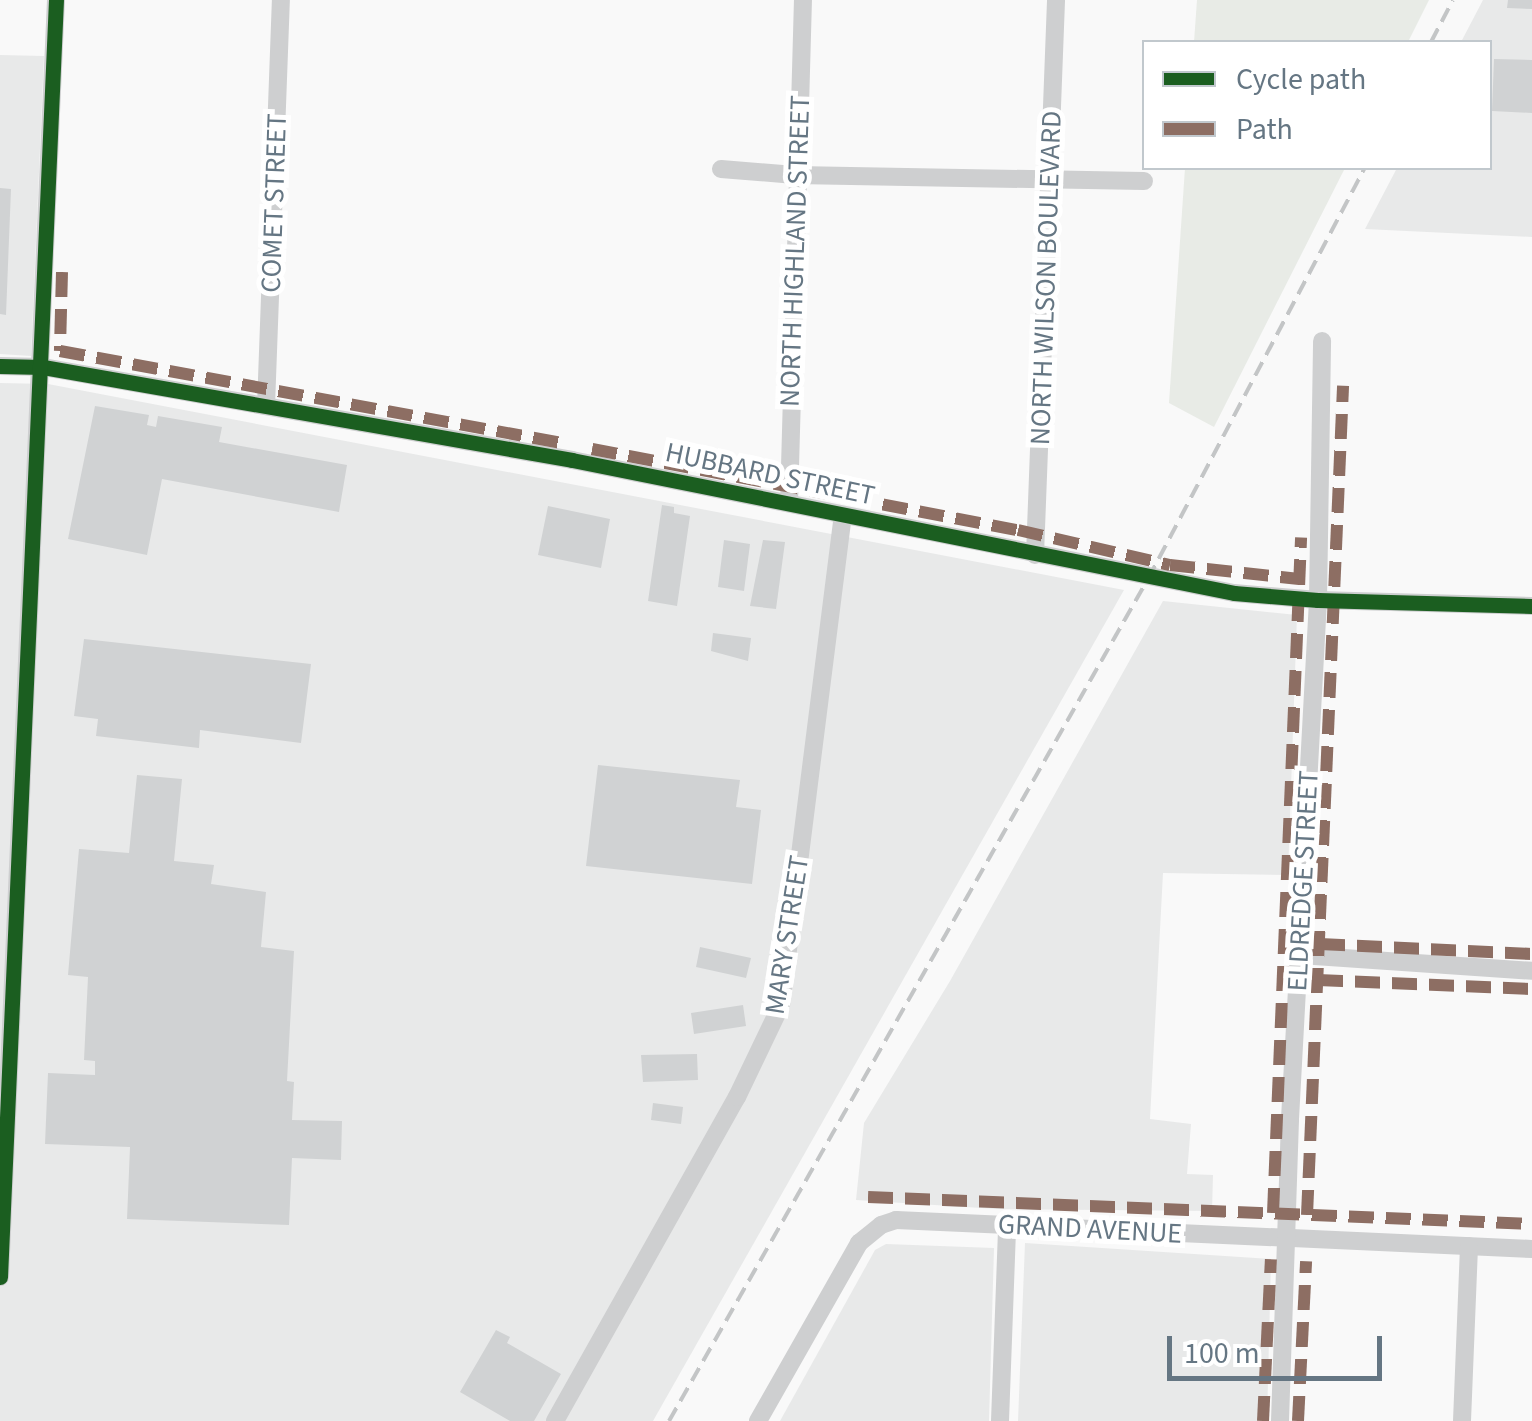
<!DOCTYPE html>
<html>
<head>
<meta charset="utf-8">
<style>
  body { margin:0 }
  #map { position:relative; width:1532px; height:1421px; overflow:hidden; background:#f9f9f9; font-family:"Source Sans 3",sans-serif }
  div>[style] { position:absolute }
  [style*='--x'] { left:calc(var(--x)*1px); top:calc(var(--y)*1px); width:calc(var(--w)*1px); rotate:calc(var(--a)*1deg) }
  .built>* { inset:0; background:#e8e9e9 }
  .green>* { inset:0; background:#e8ebe6 }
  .building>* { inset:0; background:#d0d2d3 }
  .minor>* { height:18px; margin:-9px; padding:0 9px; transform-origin:9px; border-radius:9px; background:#cecfd0 }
  .rail>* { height:4px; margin-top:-2px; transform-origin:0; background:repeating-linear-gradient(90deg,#c3c5c6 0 15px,transparent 0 23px) }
  .quiet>* { height:12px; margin-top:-6px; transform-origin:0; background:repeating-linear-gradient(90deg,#8d6e63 0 25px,transparent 0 37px) }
  .cycleway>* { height:15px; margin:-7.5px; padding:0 7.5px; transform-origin:7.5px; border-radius:7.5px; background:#1b5e20 }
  span { translate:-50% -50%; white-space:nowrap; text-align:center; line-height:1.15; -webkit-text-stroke:10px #fff; paint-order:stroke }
  .street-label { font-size:28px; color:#657683 }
  .legend { position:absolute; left:1142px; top:40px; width:350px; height:130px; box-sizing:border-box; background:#fff; border:2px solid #c1c8cd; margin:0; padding:12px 18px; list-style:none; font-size:30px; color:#657683 }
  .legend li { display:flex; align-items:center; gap:20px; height:50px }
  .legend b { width:50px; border:2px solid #c1c8cd }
  .scale { position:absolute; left:1167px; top:1336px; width:215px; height:45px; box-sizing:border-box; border:5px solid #657683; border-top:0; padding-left:12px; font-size:30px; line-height:35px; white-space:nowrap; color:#657683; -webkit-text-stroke:8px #fff; paint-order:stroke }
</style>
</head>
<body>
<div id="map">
  <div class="built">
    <div style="clip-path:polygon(1483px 0,1532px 0,1532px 237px,1365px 229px,1397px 168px,1490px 168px,1490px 42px,1461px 42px)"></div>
    <div style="clip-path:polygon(0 55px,44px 56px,31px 356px,0 354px)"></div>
    <div style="clip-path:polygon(0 383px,48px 384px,1124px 590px,653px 1421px,0 1421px)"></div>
    <div style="clip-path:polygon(1163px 601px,1297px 615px,1288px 875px,1163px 873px,1150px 1119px,1191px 1124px,1187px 1174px,1213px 1175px,1212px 1211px,997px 1209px,856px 1200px,864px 1123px,950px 981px)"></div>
    <div style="clip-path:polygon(1025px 1243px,1271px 1259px,1267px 1421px,1018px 1421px)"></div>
    <div style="clip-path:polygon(886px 1244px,994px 1248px,989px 1421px,780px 1421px,875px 1250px)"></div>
  </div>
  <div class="green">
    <div style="clip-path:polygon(1197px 0,1429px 0,1408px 42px,1194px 42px)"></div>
    <div style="clip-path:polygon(1185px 168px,1345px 168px,1214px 427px,1169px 403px)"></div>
  </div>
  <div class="building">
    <div style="clip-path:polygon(1508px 0,1532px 0,1532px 9px,1507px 8px)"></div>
    <div style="clip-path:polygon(1494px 59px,1532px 60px,1532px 113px,1492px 111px)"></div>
    <div style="clip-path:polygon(0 188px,11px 189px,6px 315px,0 314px)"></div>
    <div style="clip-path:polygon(95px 406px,149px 415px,147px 425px,156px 427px,158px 416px,222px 427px,219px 442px,347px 465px,339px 512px,162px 479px,147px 555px,68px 539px)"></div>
    <div style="clip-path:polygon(662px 505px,674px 507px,674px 513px,690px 516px,677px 606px,648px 601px)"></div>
    <div style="clip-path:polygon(548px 506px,610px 519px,601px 568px,538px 555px)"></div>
    <div style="clip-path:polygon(724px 540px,750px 544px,744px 591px,718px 587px)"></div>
    <div style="clip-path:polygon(763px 540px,785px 542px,776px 609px,750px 606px)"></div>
    <div style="clip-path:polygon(713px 633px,751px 638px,748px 661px,711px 651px)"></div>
    <div style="clip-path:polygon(84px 639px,311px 664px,301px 743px,200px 730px,199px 748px,96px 736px,98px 719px,74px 716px)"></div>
    <div style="clip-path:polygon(598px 765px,740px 780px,736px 807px,761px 810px,752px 884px,586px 866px)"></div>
    <div style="clip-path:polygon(137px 775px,182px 779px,174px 861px,214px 865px,211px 884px,266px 892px,261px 947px,294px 951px,287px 1081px,294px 1082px,292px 1120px,342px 1121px,341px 1160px,292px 1158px,289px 1225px,127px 1219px,130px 1147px,45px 1144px,48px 1073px,95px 1075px,95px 1061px,84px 1060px,88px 977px,68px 975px,79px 849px,129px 853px)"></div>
    <div style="clip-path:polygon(700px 947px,751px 958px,746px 978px,696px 967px)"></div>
    <div style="clip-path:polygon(743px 1005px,746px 1026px,694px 1034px,691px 1013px)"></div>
    <div style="clip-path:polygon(697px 1054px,698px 1080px,643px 1082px,641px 1055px)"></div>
    <div style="clip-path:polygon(653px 1103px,683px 1107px,681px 1124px,651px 1120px)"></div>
    <div style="clip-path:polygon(496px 1330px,510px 1337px,507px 1343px,561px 1374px,534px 1421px,510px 1421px,460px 1392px)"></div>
  </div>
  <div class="minor">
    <div style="--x:721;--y:169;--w:74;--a:4.6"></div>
    <div style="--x:795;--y:175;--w:349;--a:1"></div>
    <div style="--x:0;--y:366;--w:43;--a:1.3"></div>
    <div style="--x:43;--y:367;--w:537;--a:9.97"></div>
    <div style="--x:572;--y:460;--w:675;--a:11.36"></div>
    <div style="--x:1234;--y:593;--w:84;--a:4.8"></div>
    <div style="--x:1318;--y:600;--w:214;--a:1.6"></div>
    <div style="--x:266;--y:406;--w:406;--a:-87.9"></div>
    <div style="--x:789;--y:503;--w:503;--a:-88.41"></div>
    <div style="--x:1035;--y:555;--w:555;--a:-87.83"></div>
    <div style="--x:1300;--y:955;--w:233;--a:3.9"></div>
    <div style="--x:0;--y:1277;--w:1278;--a:-87.49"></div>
    <div style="--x:555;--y:1421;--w:372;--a:-60.7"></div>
    <div style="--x:737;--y:1097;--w:102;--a:-64.4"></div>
    <div style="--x:781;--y:1005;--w:494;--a:-82.8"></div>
    <div style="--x:758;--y:1421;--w:205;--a:-60.4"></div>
    <div style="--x:859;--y:1243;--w:28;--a:-39"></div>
    <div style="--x:881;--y:1225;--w:16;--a:-18"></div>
    <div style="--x:896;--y:1220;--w:637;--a:2.61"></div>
    <div style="--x:1000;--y:1421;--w:195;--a:-87.9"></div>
    <div style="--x:1280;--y:1421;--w:302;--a:-88.1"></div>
    <div style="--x:1290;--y:1119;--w:520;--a:-86.91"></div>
    <div style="--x:1318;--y:600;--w:259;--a:-89.1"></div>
    <div style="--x:1462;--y:1421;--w:175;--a:-87.7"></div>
  </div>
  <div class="rail">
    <div style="--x:1431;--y:42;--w:47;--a:-62.4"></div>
    <div style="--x:669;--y:1421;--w:969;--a:-60.37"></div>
    <div style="--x:1148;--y:579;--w:465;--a:-62.2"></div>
  </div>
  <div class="quiet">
    <div style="--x:62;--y:272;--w:79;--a:91.5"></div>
    <div style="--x:60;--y:351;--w:510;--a:10.39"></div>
    <div style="--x:592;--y:449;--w:434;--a:10.8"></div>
    <div style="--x:1018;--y:530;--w:156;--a:13"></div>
    <div style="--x:1170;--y:565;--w:130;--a:6.2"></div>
    <div style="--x:1320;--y:944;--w:212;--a:2.7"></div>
    <div style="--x:1318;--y:980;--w:214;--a:2.4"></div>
    <div style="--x:868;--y:1197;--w:665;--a:2.33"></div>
    <div style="--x:1273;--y:1213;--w:676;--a:-87.62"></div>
    <div style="--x:1307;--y:1215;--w:830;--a:-87.51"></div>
    <div style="--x:1263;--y:1421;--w:162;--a:-87.2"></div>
    <div style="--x:1298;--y:1421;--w:160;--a:-87.1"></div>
  </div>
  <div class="cycleway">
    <div style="--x:0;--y:366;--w:43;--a:1.3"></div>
    <div style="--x:43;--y:367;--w:537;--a:9.97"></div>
    <div style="--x:572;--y:460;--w:675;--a:11.36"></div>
    <div style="--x:1234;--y:593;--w:84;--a:4.8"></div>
    <div style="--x:1318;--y:600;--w:214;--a:1.6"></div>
    <div style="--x:0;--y:1277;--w:1278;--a:-87.49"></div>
  </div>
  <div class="street-label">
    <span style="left:274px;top:203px;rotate:-88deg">COMET STREET</span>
    <span style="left:795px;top:251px;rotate:-88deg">NORTH HIGHLAND STREET</span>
    <span style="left:1046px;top:278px;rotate:-88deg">NORTH WILSON BOULEVARD</span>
    <span style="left:770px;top:474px;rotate:12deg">HUBBARD STREET</span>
    <span style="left:1303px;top:881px;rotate:-87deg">ELDREDGE STREET</span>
    <span style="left:787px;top:935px;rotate:-81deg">MARY STREET</span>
    <span style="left:1090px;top:1229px;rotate:3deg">GRAND AVENUE</span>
  </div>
  <ul class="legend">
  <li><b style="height:12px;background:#1b5e20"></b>Cycle path</li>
  <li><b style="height:12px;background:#8d6e63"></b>Path</li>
  </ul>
  <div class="scale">100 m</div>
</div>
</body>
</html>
